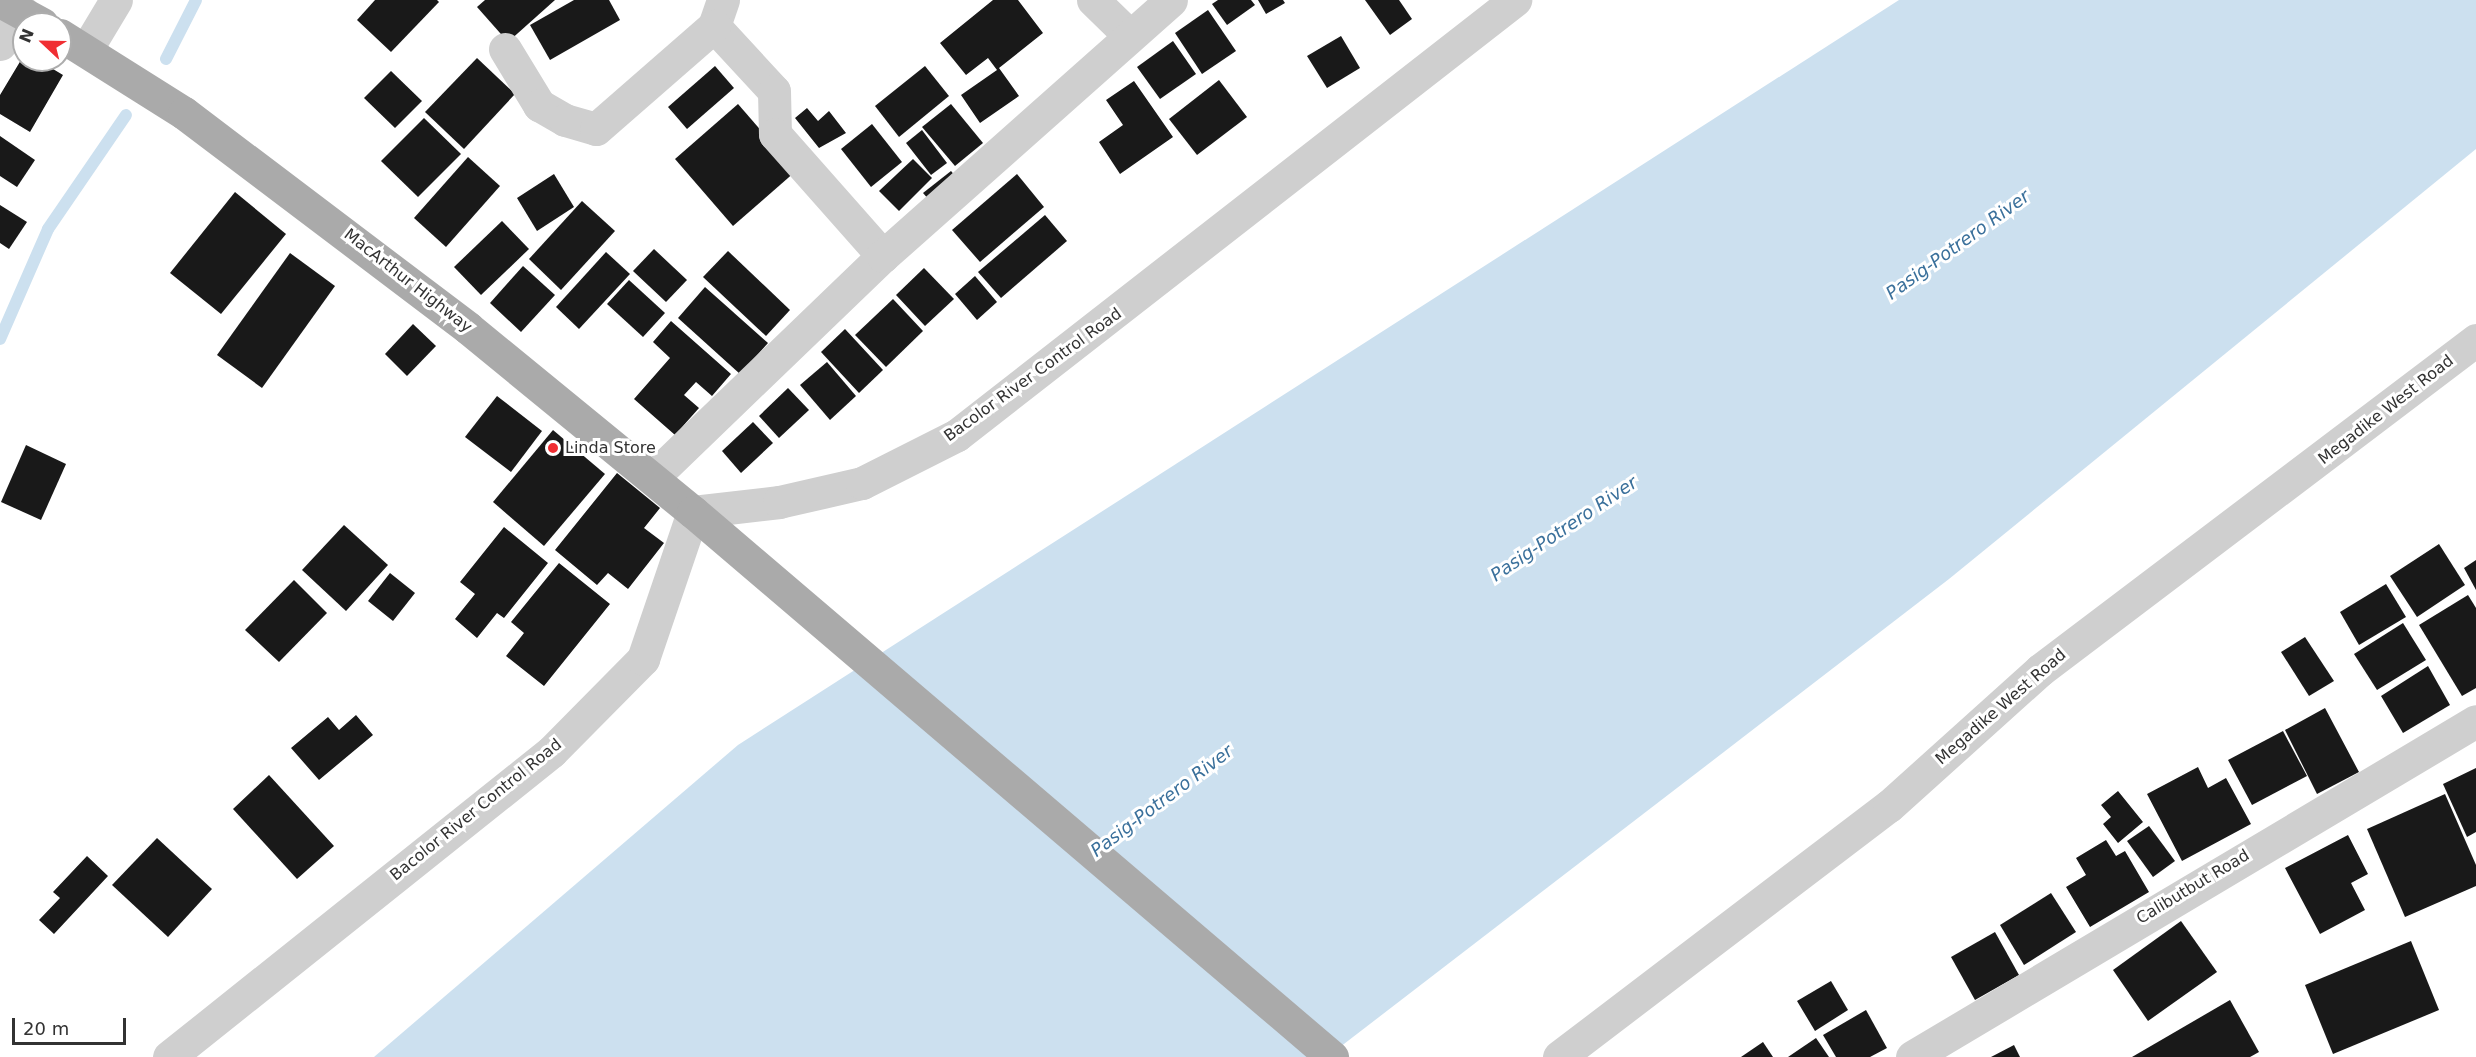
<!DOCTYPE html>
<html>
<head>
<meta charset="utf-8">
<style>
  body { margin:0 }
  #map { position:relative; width:2476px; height:1057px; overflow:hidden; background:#fff; font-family:"DejaVu Sans",sans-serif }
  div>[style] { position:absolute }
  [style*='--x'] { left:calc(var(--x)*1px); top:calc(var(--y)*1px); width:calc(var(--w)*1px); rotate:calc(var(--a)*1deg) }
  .water>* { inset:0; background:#cce0ef }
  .stream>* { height:12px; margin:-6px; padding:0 6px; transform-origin:6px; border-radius:6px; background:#cce0ef }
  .building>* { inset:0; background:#191919 }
  .minor>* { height:33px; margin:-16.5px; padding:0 16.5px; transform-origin:16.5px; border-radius:16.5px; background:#cfcfcf }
  .major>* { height:33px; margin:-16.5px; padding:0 16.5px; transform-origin:16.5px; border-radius:16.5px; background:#aaa }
  .dots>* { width:16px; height:16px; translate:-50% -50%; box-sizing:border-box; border:3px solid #fff; border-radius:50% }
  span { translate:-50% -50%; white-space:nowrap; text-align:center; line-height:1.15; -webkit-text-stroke:6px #fff; paint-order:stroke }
  .street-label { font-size:16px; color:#323232 }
  .poi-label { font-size:16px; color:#323232 }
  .left { translate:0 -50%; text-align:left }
  .water-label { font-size:18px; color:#3a709b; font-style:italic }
  .north { position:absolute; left:12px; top:12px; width:60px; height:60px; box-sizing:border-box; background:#fff; border:2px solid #adadad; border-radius:50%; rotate:292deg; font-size:16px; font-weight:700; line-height:24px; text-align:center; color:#323232 }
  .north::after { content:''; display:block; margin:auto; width:21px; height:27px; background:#f02e33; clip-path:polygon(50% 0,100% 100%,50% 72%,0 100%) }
  .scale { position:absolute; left:12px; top:1018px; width:114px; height:27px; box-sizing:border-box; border:3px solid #323232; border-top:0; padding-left:8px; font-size:18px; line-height:21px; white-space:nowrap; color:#323232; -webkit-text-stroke:4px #fff; paint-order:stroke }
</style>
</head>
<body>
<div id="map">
  <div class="water">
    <div style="clip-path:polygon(1899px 0,2476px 0,2476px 149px,1949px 579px,1327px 1057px,374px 1057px,738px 745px)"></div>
  </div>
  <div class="stream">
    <div style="--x:166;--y:59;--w:66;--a:-63"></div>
    <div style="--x:0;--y:339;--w:120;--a:-66.4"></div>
    <div style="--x:48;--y:229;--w:138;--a:-55.6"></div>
  </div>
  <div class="building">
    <div style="clip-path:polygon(375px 0,437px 0,439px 2px,391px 52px,357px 20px)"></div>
    <div style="clip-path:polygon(485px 0,555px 0,508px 42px,477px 7px)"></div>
    <div style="clip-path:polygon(574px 0,609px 0,620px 20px,550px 60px,530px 25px)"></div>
    <div style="clip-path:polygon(993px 0,1018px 0,1043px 33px,999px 68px,1019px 96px,980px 123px,961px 95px,997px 70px,988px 58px,966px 75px,940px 43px)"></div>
    <div style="clip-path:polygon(1218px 0,1251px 0,1255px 5px,1227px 25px,1212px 4px)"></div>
    <div style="clip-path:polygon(1258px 0,1283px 0,1285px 3px,1266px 14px)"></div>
    <div style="clip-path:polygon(1365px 0,1399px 0,1412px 19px,1390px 35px)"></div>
    <div style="clip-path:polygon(1208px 10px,1236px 51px,1202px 74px,1175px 33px)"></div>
    <div style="clip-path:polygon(1341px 36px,1360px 68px,1327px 88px,1307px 56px)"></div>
    <div style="clip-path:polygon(1173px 41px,1196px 74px,1160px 99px,1137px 67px)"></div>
    <div style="clip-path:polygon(24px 55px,24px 60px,38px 60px,63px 75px,30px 132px,0 114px,0 95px)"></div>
    <div style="clip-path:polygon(477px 58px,515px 94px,464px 149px,425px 112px)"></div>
    <div style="clip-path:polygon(715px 66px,734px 88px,687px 129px,668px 107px)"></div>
    <div style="clip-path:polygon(925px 66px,949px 96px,899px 137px,875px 106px)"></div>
    <div style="clip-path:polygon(391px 71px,422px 101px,395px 128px,364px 98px)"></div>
    <div style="clip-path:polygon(1219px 80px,1247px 117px,1197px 155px,1169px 119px)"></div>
    <div style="clip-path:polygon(1134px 81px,1173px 137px,1120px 174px,1099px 142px,1123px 125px,1106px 100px)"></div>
    <div style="clip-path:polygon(738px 104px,796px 171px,733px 226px,675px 159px)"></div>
    <div style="clip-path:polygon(951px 104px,983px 143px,955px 166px,922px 127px)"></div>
    <div style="clip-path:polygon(807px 108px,818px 121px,829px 111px,846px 133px,819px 148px,795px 118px)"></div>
    <div style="clip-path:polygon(424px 118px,461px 154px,418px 197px,381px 161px)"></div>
    <div style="clip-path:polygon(872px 124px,902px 162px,871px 187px,841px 149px)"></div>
    <div style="clip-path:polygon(922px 130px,947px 163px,931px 175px,906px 143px)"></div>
    <div style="clip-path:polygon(0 136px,35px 160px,17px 187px,0 176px)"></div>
    <div style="clip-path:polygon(468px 157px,500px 186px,446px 247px,414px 218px)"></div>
    <div style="clip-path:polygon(913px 159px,932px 178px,899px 211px,879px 191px)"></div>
    <div style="clip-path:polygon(951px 171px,957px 178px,930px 201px,923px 193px)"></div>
    <div style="clip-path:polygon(554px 174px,574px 207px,537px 231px,517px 198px)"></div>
    <div style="clip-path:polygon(1017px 174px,1044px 207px,980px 262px,952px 230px)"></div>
    <div style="clip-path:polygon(235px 192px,286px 234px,221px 314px,170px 273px)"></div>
    <div style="clip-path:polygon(582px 201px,615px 231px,561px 290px,529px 259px)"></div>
    <div style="clip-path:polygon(0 205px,27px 222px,9px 249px,0 243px)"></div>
    <div style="clip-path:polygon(1045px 215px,1067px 241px,1001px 298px,978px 272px)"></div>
    <div style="clip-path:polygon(502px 221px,529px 249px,481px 295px,454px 267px)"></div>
    <div style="clip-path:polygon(654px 249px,687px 280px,666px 302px,633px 271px)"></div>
    <div style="clip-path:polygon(728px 251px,790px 310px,766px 336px,703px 277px)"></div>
    <div style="clip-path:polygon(606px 252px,630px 274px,579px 329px,556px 307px)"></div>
    <div style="clip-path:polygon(290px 253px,335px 286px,262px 388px,217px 355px)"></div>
    <div style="clip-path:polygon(523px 266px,555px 295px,521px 332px,490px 303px)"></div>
    <div style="clip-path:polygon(924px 268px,954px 299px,925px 326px,896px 295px)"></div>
    <div style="clip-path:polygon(975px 276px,997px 302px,977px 320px,955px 294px)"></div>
    <div style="clip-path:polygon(629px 280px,665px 313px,643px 337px,607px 304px)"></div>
    <div style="clip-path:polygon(705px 287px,768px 343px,740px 374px,678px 318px)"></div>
    <div style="clip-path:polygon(893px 299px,923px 331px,886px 367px,855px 335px)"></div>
    <div style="clip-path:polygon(671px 321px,731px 374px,712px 396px,696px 382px,684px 395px,699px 408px,675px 435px,634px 399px,670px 358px,653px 342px)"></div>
    <div style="clip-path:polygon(413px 324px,436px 346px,407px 376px,385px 354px)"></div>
    <div style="clip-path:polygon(845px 329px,883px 370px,859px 393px,821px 352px)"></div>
    <div style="clip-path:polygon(827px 362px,856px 396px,830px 420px,800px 385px)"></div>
    <div style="clip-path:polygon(788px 388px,809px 410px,779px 438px,759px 416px)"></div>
    <div style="clip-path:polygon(497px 396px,542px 431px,511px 472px,465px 437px)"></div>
    <div style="clip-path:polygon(753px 422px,773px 443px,741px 473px,722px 451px)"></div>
    <div style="clip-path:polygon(553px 430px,605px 474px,544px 546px,493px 502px)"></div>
    <div style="clip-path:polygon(26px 445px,66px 464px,41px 520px,1px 502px)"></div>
    <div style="clip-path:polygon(617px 473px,660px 508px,644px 528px,664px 543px,628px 589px,608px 573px,597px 585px,555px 550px)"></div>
    <div style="clip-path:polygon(344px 525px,388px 565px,346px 611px,302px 570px)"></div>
    <div style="clip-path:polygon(504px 527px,548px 563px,504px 618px,497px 613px,477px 638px,455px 619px,475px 594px,460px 582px)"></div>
    <div style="clip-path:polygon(2439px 544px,2465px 585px,2417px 617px,2390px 576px)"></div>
    <div style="clip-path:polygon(2476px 560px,2476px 590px,2464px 568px)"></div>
    <div style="clip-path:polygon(559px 563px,610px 604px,544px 686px,506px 656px,524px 633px,511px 622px)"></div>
    <div style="clip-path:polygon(390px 573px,415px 593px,393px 621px,368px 601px)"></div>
    <div style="clip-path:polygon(294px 580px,327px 613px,279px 662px,245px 630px)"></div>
    <div style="clip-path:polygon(2386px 584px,2406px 617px,2359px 645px,2340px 612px)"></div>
    <div style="clip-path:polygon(2468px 595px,2476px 608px,2476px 688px,2462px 696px,2419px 625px)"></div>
    <div style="clip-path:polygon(2403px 623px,2426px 660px,2377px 690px,2354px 654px)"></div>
    <div style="clip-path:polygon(2305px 637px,2334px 681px,2309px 696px,2281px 652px)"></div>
    <div style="clip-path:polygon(2428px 666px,2450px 705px,2403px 733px,2381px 696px)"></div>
    <div style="clip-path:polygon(2325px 708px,2359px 772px,2317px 794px,2285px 730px)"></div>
    <div style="clip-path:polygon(356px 715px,373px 735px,319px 780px,291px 748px,328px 717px,339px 730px)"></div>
    <div style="clip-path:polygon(2283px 731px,2307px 776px,2252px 805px,2228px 760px)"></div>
    <div style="clip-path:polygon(2198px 767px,2208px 788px,2226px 778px,2251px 824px,2182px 861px,2147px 794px)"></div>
    <div style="clip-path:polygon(2476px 768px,2476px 832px,2467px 837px,2443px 784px)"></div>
    <div style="clip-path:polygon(269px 775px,334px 846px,297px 879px,233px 809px)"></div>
    <div style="clip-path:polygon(2118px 791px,2143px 822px,2118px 843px,2103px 824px,2111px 817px,2101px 805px)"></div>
    <div style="clip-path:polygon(2445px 794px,2476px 865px,2476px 886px,2405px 917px,2367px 829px)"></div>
    <div style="clip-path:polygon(2149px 826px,2175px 861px,2153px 877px,2127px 841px)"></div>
    <div style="clip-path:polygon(2348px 835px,2368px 874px,2351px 883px,2365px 910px,2320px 934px,2285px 868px)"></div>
    <div style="clip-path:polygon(157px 838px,212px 889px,168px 937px,112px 885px)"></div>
    <div style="clip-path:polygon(2106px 840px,2116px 856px,2125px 851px,2149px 892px,2090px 927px,2066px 887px,2086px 875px,2076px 858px)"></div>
    <div style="clip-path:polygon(87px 856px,108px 876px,54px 934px,39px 920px,60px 898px,53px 892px)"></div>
    <div style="clip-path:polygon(2051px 893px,2076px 932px,2024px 965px,2000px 925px)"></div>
    <div style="clip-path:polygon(2181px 921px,2217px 972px,2148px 1021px,2113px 970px)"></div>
    <div style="clip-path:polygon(1995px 932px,2019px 975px,1975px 1000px,1951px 957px)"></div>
    <div style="clip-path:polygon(2411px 941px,2439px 1010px,2333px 1054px,2305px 985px)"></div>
    <div style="clip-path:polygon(1831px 981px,1848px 1010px,1815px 1031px,1797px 1001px)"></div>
    <div style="clip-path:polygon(2230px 1000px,2259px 1052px,2250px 1057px,2132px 1057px)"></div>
    <div style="clip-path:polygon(1866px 1010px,1887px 1048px,1870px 1057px,1836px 1057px,1823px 1035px)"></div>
    <div style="clip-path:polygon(1816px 1038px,1829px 1057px,1788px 1057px)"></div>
    <div style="clip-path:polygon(1763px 1042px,1773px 1057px,1741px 1057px)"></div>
    <div style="clip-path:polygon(2014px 1045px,2020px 1057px,1991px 1057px)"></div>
  </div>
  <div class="minor">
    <div style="--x:723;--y:0;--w:28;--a:109"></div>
    <div style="--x:714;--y:26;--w:88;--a:47.3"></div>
    <div style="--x:774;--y:91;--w:43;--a:88.7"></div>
    <div style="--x:775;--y:134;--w:163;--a:48.5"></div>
    <div style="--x:1093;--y:0;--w:50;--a:44.2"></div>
    <div style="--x:0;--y:44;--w:39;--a:-53"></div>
    <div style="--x:505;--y:49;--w:66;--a:58.7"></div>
    <div style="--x:539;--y:105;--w:30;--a:30"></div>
    <div style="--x:565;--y:120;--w:32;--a:16"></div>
    <div style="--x:596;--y:129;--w:157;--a:-41.1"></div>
    <div style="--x:86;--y:50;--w:58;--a:-59"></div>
    <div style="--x:652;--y:478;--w:320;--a:-43.9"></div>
    <div style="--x:883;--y:256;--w:385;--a:-41.6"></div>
    <div style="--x:169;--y:1057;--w:489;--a:-38.6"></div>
    <div style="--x:551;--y:752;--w:131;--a:-45.3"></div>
    <div style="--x:643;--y:659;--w:155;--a:-71.2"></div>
    <div style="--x:693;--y:512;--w:87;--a:-6.6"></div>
    <div style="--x:779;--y:502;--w:85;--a:-12.9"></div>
    <div style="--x:862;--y:483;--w:106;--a:-26.8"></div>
    <div style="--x:957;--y:435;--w:708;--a:-37.94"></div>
    <div style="--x:1559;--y:1057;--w:415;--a:-37.3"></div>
    <div style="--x:1889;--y:806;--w:203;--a:-42"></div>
    <div style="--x:2040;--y:670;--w:547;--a:-37.12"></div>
    <div style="--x:1912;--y:1057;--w:656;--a:-30.78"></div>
  </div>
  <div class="major">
    <div style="--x:0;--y:1;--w:48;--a:28.7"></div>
    <div style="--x:60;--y:35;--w:146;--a:32.2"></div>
    <div style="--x:184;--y:113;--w:356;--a:37.1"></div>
    <div style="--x:468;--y:328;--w:291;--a:39.3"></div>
    <div style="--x:693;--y:512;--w:840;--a:40.46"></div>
  </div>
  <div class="dots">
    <div style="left:553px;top:448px;background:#f02e33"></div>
  </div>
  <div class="street-label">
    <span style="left:408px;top:281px;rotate:38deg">MacArthur Highway</span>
    <span style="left:1033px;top:375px;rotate:-36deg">Bacolor River Control Road</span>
    <span style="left:2386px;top:410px;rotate:-38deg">Megadike West Road</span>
    <span style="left:2001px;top:707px;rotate:-41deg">Megadike West Road</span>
    <span style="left:476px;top:810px;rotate:-39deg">Bacolor River Control Road</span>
    <span style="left:2193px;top:887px;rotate:-31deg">Calibutbut Road</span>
  </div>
  <div class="poi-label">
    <span class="left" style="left:565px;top:448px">Linda Store</span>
  </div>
  <div class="water-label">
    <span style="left:1958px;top:245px;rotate:-36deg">Pasig-Potrero River</span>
    <span style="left:1564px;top:529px;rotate:-34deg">Pasig-Potrero River</span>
    <span style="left:1162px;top:801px;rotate:-37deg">Pasig-Potrero River</span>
  </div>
  <div class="north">N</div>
  <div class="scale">20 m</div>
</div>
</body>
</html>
